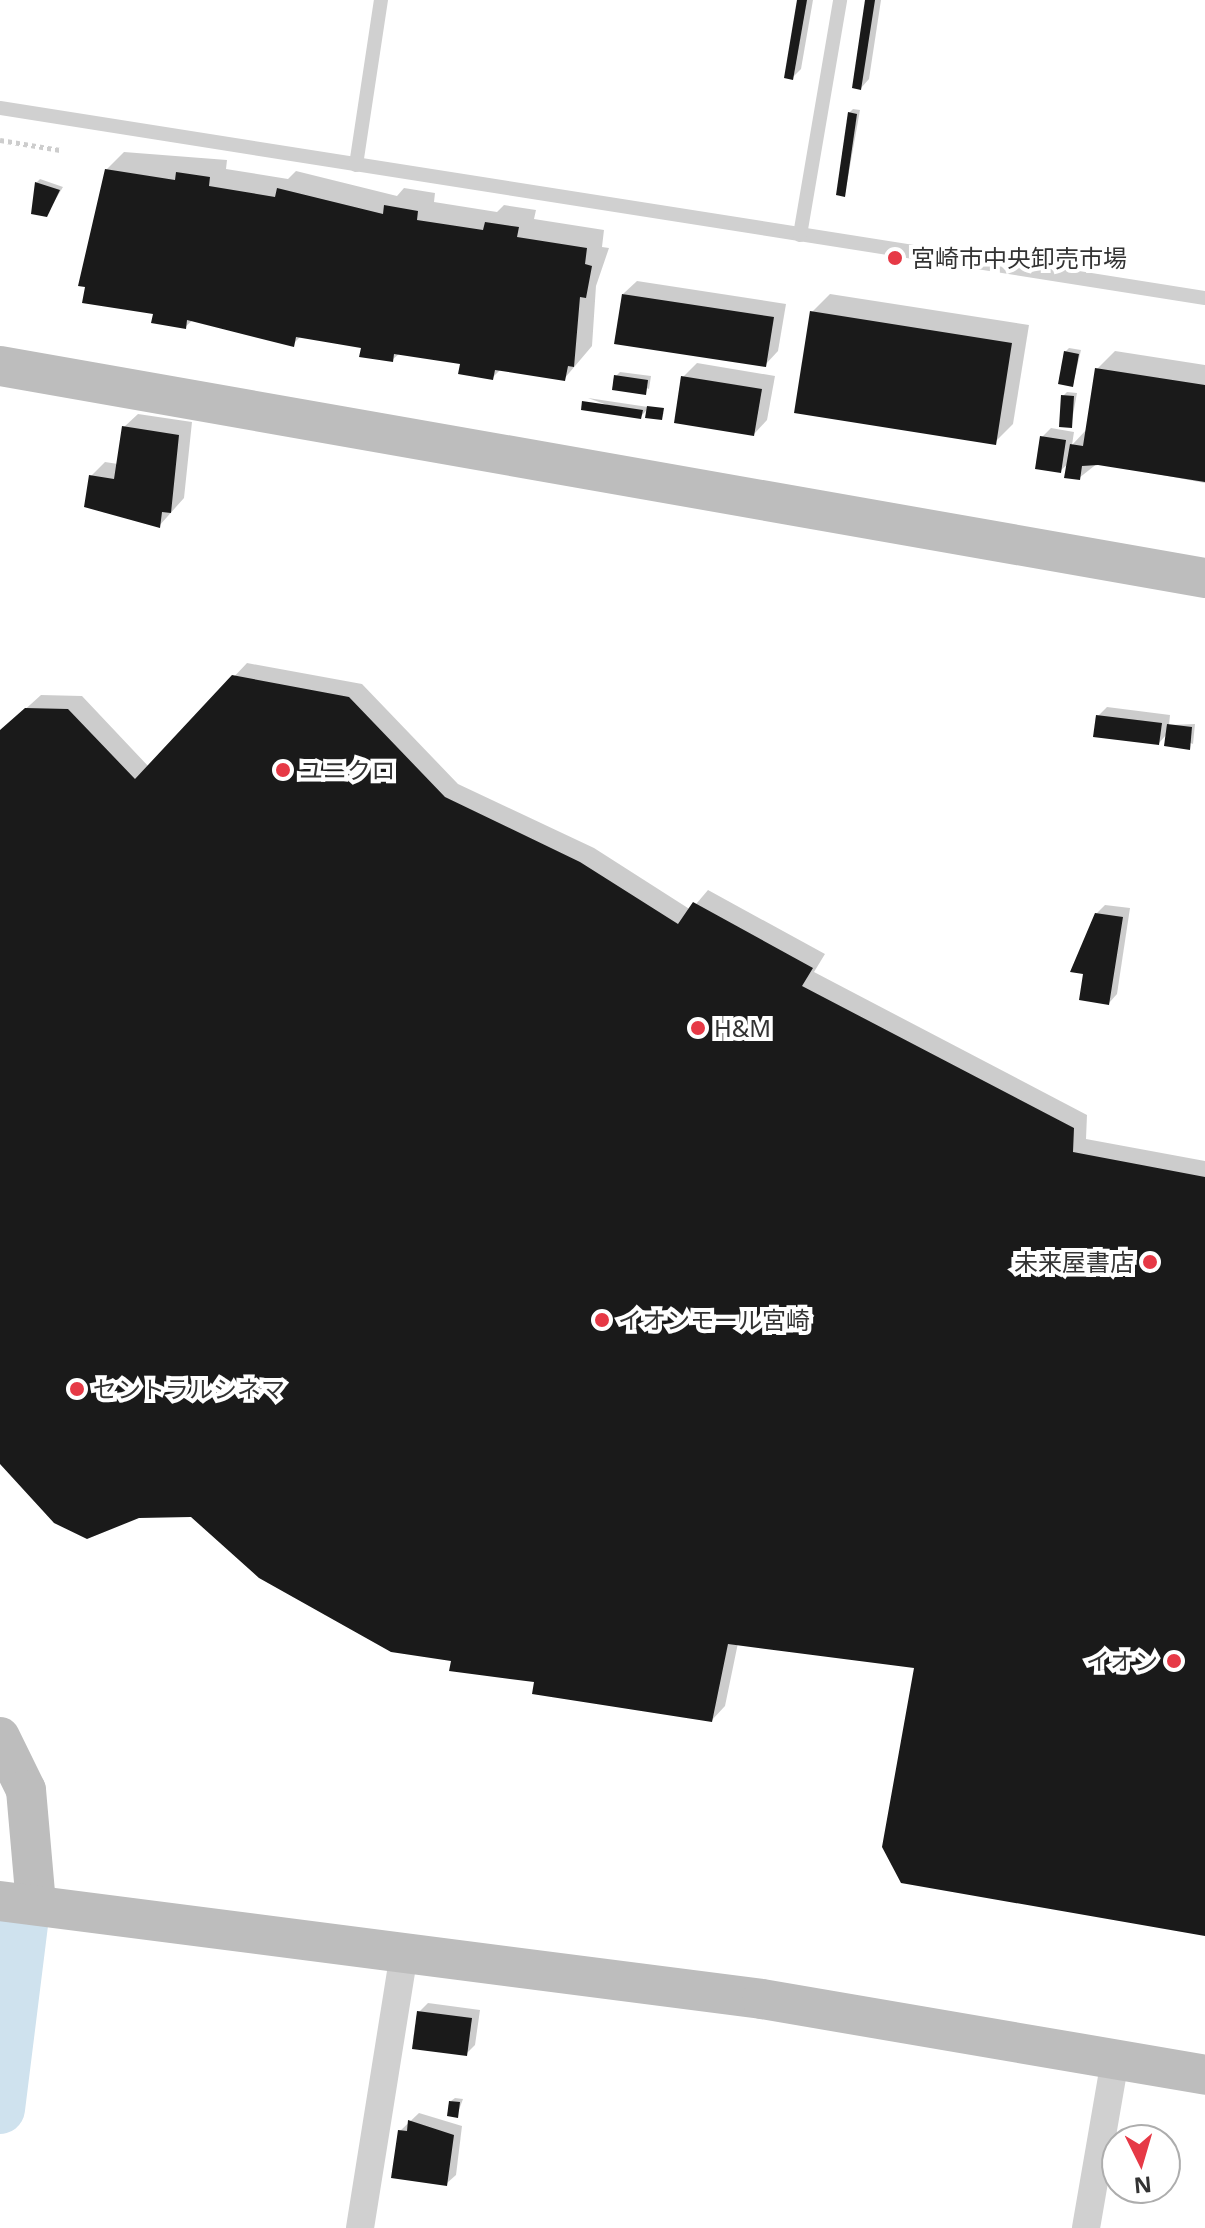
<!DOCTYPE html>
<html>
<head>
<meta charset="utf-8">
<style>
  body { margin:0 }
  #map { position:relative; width:1205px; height:2228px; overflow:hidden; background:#fff; font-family:"Noto Sans","Noto Sans JP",sans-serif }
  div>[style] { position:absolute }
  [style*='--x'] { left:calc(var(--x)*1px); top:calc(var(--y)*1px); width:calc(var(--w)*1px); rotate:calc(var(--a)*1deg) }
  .shadow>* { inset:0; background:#0003 }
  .river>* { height:50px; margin:-25px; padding:0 25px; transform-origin:25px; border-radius:25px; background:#cfe2ee }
  .building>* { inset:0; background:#1a1a1a }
  .path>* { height:5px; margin-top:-2.5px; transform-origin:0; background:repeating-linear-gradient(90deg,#cdcdcd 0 4px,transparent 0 8px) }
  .lane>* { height:14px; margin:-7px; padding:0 7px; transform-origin:7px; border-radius:7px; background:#d0d0d0 }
  .street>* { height:28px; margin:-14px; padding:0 14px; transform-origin:14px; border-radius:14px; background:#d0d0d0 }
  .secondary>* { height:40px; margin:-20px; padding:0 20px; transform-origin:20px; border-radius:20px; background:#bdbdbd }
  .dots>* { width:22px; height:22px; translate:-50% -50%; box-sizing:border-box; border:4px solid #fff; border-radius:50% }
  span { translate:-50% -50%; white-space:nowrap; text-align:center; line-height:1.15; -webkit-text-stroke:8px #fff; paint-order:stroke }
  .poi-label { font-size:24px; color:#333 }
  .left { translate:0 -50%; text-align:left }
  .right { translate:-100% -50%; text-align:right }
  .north { position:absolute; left:1101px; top:2124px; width:80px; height:80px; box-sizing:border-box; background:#fff; border:2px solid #adadad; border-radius:50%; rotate:175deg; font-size:22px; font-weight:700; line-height:32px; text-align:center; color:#333 }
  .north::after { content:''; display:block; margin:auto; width:28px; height:36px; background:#e63946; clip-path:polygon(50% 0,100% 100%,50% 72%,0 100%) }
</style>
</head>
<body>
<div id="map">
  <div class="shadow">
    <div style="clip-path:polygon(799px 0,813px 0,801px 69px,792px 78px)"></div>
    <div style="clip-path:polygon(867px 0,881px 0,869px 79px,861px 88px)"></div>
    <div style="clip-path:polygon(853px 109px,860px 110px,845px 194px,849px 113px)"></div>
    <div style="clip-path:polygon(124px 152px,227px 160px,226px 169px,288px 179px,296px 171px,397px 196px,404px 188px,435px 193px,434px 202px,497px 212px,504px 205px,536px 210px,534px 219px,604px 230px,602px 247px,609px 248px,596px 286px,592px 346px,564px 379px,501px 369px,492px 378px,462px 363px,400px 353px,392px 360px,363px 347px,301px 336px,293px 344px,193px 320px,185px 327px,155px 313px,106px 170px)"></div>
    <div style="clip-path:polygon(40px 179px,63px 187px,46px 215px,36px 183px)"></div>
    <div style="clip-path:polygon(637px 281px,786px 304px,778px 351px,765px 365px,623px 294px)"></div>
    <div style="clip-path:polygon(830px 294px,1029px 325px,1013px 424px,995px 442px,812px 312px)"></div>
    <div style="clip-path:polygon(1069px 348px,1081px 350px,1073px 384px,1065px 352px)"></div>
    <div style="clip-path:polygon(1115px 351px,1205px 365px,1205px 483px,1098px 463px,1079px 478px,1069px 463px,1060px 471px,1042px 437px,1051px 428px,1074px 432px,1072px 445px,1087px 429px,1097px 369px)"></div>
    <div style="clip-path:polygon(697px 363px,775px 376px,767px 420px,754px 434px,683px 377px)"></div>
    <div style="clip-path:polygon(620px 372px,651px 376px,649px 389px,616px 376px)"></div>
    <div style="clip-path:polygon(1067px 392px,1077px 393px,1071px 426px,1063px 396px)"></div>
    <div style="clip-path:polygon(588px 398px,648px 407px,665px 414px,648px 409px,640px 417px)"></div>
    <div style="clip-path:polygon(138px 414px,192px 422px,184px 498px,159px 526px,91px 476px,105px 462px,118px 464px,124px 427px)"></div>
    <div style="clip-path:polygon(247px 663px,362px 684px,458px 784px,594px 848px,691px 910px,708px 890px,825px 954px,814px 972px,1087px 1115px,1086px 1139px,1205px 1161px,1205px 1934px,917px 1667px,738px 1643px,725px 1706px,712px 1720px,453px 1660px,191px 1515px,0 1462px,0 732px,41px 695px,82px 696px,149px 767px)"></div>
    <div style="clip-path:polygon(1107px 707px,1170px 715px,1169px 725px,1195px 724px,1193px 744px,1167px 734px,1159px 743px,1098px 716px)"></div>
    <div style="clip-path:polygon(1105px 905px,1130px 908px,1117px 994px,1109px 1003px,1096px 914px)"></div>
    <div style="clip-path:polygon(428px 2003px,480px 2010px,475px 2045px,466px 2054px,419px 2012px)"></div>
    <div style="clip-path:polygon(455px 2098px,463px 2099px,457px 2115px,451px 2101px)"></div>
    <div style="clip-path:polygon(419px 2113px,462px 2126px,456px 2175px,447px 2183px,400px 2131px)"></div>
  </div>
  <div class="river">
    <div style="--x:0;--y:2109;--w:186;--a:-82.9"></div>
  </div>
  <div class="building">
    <div style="clip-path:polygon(797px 0,807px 0,793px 80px,784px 78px)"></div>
    <div style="clip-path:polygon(865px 0,875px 0,861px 90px,852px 88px)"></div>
    <div style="clip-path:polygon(848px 112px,857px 114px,845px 197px,836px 195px)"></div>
    <div style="clip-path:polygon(105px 169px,175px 180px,176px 172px,210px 177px,209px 186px,275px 197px,277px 188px,383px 214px,384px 205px,418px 211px,417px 220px,483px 230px,485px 222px,519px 227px,517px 237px,587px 248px,585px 264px,592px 266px,586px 298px,580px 297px,574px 367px,568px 366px,565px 381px,495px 370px,493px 380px,458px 374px,460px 364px,394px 354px,393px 362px,359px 357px,361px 348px,296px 337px,294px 347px,187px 320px,186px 329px,151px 323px,153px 314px,82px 303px,85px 287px,78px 286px)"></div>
    <div style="clip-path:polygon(35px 182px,60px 190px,47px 217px,31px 214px)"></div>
    <div style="clip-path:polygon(622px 294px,774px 317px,766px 367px,614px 344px)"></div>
    <div style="clip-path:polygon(810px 311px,1012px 343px,996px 445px,794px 413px)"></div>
    <div style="clip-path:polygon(1064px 351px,1079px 354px,1073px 387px,1058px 384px)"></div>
    <div style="clip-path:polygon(1095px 368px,1205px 385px,1205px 482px,1098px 465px,1082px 466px,1080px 480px,1064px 478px,1070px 444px,1083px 446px)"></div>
    <div style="clip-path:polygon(614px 375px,648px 380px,646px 395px,612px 390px)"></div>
    <div style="clip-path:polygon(681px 376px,762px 389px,754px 436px,674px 423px)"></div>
    <div style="clip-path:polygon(1061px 395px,1074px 396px,1072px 428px,1059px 427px)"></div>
    <div style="clip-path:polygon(582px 401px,643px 410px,641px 419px,581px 410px)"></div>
    <div style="clip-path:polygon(647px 406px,664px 408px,662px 420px,645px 418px)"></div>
    <div style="clip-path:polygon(122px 426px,179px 435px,171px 513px,162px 512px,160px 528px,84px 507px,89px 475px,114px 479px)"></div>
    <div style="clip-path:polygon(1040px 436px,1066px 440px,1061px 473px,1035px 469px)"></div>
    <div style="clip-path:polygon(232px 675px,349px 697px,445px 797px,580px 862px,678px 924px,693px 902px,813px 968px,802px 986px,1074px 1128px,1073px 1152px,1205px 1177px,1205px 1936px,901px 1883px,882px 1847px,914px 1668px,728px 1644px,712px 1722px,532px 1694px,534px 1682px,449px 1671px,451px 1661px,391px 1652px,259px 1578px,191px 1517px,139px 1518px,87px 1539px,54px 1523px,0 1464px,0 730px,25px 708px,68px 709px,135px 779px)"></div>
    <div style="clip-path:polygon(1096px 715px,1162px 723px,1159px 745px,1093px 737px)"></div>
    <div style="clip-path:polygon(1167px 724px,1192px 727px,1190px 750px,1164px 746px)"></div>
    <div style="clip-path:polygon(1095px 913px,1123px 917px,1109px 1005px,1079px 1000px,1083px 974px,1070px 972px)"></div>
    <div style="clip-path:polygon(417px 2011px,472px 2018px,467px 2056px,412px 2049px)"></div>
    <div style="clip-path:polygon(449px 2101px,460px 2102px,458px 2118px,447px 2116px)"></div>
    <div style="clip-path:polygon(408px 2120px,454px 2135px,447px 2186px,391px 2178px,398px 2130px,407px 2131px)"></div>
  </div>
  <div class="path">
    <div style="--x:0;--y:140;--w:61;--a:9.5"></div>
  </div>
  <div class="lane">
    <div style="--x:0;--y:108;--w:1220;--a:8.96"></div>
    <div style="--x:356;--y:165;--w:167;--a:-81.4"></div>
    <div style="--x:800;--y:235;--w:238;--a:-80.3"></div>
  </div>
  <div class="street">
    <div style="--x:360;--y:2228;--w:278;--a:-80.9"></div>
    <div style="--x:1086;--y:2228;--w:170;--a:-80.2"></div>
  </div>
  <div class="secondary">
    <div style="--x:0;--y:366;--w:1224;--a:9.98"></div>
    <div style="--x:0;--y:1737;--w:59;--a:63.9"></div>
    <div style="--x:26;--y:1790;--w:114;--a:85"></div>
    <div style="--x:0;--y:1901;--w:768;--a:7.33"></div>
    <div style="--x:762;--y:1999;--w:449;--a:9.7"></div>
  </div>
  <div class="dots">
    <div style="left:895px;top:258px;background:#e63946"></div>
    <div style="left:283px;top:770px;background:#e63946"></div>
    <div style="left:698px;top:1028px;background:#e63946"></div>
    <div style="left:1150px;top:1262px;background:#e63946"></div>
    <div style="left:602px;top:1320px;background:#e63946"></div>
    <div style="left:77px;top:1389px;background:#e63946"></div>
    <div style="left:1174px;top:1661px;background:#e63946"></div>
  </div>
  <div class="poi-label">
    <span class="left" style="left:911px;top:258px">宮崎市中央卸売市場</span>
    <span class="left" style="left:299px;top:770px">ユニクロ</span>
    <span class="left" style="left:714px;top:1028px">H&amp;M</span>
    <span class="right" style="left:1134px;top:1262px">未来屋書店</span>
    <span class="left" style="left:618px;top:1320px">イオンモール宮崎</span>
    <span class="left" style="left:93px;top:1389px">セントラルシネマ</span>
    <span class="right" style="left:1158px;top:1661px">イオン</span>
  </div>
  <div class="north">N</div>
</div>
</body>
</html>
